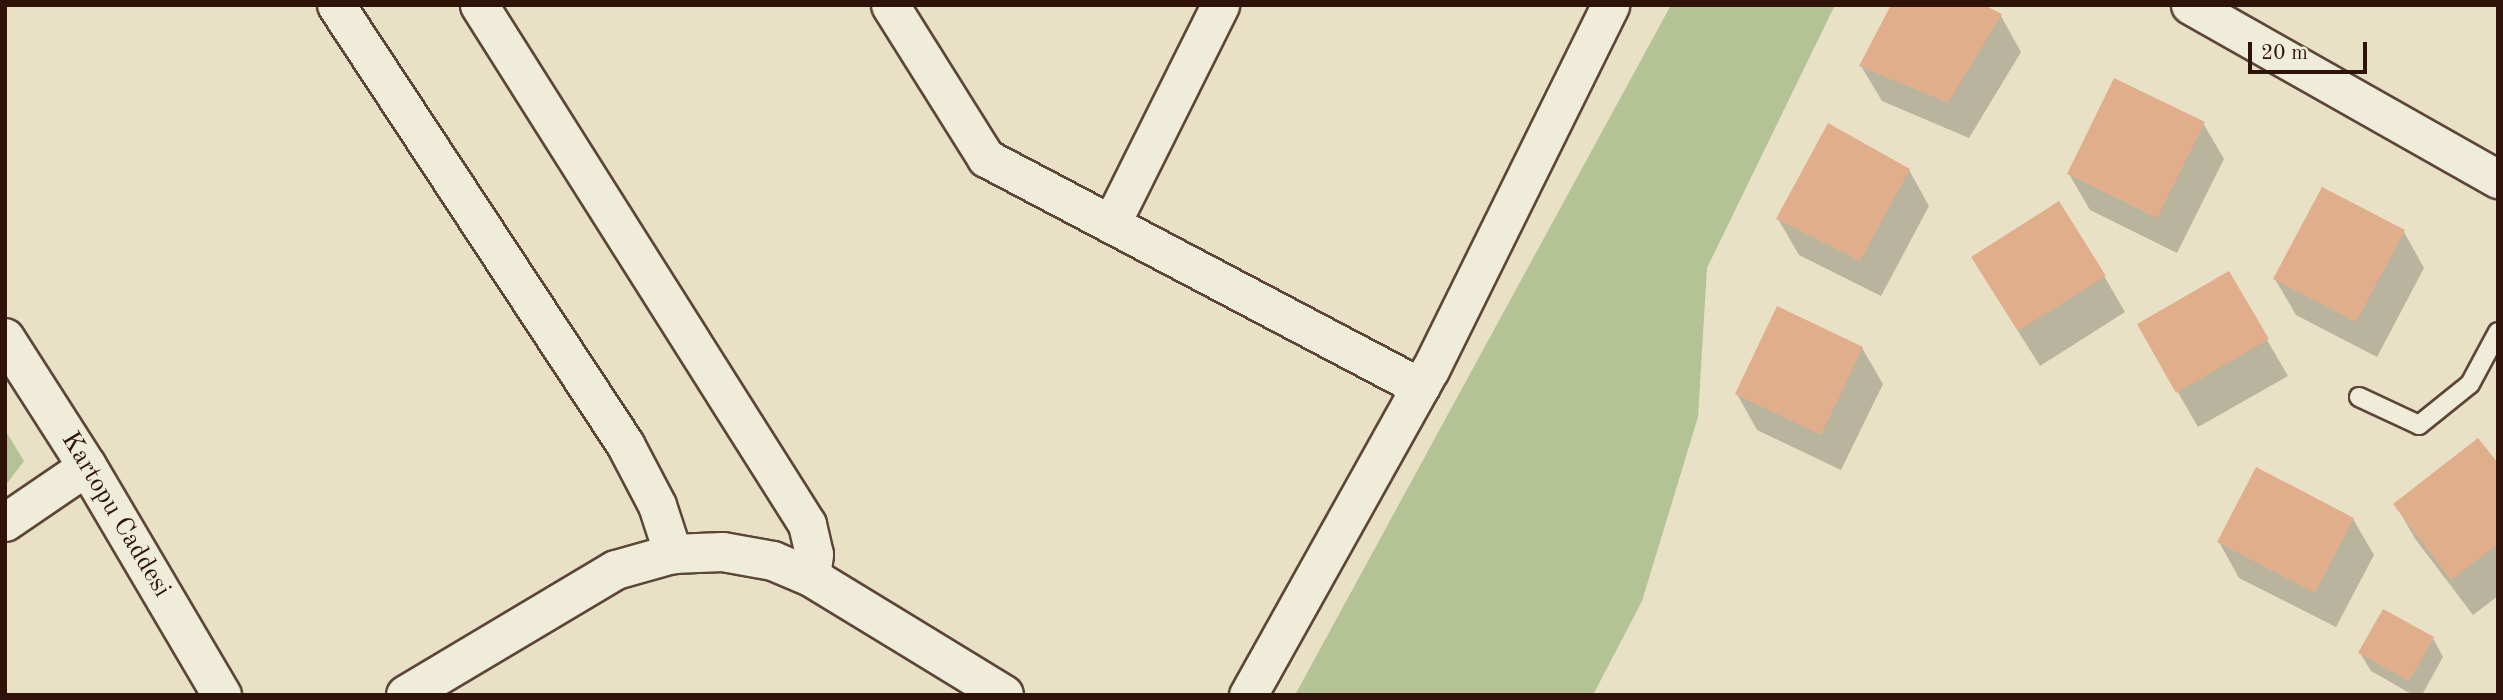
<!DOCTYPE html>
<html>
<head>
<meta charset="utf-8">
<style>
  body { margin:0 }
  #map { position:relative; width:2503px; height:700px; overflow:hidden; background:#e8e1c6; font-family:"Old Standard TT",serif }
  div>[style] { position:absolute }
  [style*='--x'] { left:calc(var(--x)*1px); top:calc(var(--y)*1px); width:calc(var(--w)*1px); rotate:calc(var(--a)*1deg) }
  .green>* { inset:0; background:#b4c396 }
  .shadow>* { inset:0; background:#0003 }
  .building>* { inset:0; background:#e1ae8b }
  .roads { filter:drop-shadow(2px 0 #5d4638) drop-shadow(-2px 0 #5d4638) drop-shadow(0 2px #5d4638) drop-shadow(0 -2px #5d4638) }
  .lane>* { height:18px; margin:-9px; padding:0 9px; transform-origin:9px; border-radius:9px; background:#f0ecda }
  .street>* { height:37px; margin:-18.5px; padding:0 18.5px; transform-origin:18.5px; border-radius:18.5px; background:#f0ecda }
  .secondary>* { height:38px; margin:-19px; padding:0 19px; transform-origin:19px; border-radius:19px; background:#f0ecda }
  span { translate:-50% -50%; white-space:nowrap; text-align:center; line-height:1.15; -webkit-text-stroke:6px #f0ecda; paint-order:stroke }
  .street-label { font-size:26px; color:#2f1308 }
  .frame { position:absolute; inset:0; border:7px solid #2f1308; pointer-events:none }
  .scale { position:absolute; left:2248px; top:42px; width:119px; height:32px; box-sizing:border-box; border:4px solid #2f1308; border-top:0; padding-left:9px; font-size:21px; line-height:24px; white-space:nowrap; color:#2f1308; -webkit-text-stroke:5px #f0ecda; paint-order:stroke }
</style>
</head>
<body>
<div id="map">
  <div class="green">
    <div style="clip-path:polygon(1671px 5px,1835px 5px,1707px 268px,1698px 417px,1642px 601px,1593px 695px,1295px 695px)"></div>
    <div style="clip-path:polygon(5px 430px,24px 461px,5px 486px)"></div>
  </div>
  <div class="shadow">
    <div style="clip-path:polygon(2001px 16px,2021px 52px,1969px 138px,1882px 101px,1861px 66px)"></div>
    <div style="clip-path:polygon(2203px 123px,2224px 159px,2177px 253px,2090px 210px,2069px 174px)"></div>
    <div style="clip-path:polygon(1909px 170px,1929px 206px,1881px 296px,1799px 255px,1778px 219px)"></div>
    <div style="clip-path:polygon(2404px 232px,2424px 268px,2377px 357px,2296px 315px,2275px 279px)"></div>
    <div style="clip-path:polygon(2228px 273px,2288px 376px,2198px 427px,2139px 325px)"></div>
    <div style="clip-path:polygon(2104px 276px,2125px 312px,2040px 366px,1994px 293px)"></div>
    <div style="clip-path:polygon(1862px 348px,1883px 384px,1841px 470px,1757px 430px,1737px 394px)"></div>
    <div style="clip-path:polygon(2498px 466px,2498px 596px,2473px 615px,2416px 540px,2395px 504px)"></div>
    <div style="clip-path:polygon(2353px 519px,2374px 555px,2336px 627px,2239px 578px,2219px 542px)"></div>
    <div style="clip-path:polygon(2433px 638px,2443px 657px,2422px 695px,2413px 695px,2371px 671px,2360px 653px)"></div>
  </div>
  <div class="building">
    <div style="clip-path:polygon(1891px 5px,1984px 5px,2002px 14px,1948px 103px,1859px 66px)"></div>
    <div style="clip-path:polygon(2114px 78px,2205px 122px,2157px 218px,2067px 174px)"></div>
    <div style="clip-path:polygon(1828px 123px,1910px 169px,1860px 261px,1776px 219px)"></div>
    <div style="clip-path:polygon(2322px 187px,2405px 230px,2356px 322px,2273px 279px)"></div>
    <div style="clip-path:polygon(2059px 201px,2106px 276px,2018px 331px,1971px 257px)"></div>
    <div style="clip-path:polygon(2229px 271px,2269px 339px,2176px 393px,2137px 324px)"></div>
    <div style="clip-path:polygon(1777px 306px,1863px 347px,1821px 435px,1735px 394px)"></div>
    <div style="clip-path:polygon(2478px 438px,2498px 463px,2498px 544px,2451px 580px,2393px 504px)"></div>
    <div style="clip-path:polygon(2256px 467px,2354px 518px,2315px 593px,2217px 542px)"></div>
    <div style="clip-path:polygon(2383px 609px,2434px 637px,2409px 681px,2358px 653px)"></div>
  </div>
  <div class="roads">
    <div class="lane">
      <div style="--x:2359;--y:397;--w:66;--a:25"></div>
      <div style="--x:2419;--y:425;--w:65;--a:-38.8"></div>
      <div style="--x:2470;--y:384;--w:59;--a:-61.7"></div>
    </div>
    <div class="street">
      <div style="--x:336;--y:5;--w:526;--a:56.64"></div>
      <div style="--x:625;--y:444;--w:69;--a:62.3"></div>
      <div style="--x:657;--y:505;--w:52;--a:71.9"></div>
      <div style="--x:479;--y:5;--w:614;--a:57.71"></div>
      <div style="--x:807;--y:524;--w:31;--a:77"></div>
      <div style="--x:814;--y:554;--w:23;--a:97"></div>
      <div style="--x:890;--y:5;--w:181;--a:57.9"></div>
      <div style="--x:986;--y:158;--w:491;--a:27.8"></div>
      <div style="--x:2190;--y:5;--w:354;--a:29.5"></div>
      <div style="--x:1111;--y:224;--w:245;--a:-63.5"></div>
      <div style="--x:5;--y:522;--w:99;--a:-34.3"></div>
      <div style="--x:1248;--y:695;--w:372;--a:-60.8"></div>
      <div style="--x:1430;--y:370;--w:407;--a:-63.7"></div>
    </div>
    <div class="secondary">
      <div style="--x:5;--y:338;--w:152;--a:57.4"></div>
      <div style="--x:87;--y:466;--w:266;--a:59.5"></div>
      <div style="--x:406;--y:695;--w:244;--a:-30.8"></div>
      <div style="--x:616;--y:570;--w:59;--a:-15.7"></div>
      <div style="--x:673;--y:554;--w:50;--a:-2.3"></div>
      <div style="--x:723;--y:552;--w:51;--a:10.2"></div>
      <div style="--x:773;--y:561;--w:41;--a:22.8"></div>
      <div style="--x:811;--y:577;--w:226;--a:31.4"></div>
    </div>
  </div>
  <div class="street-label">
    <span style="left:115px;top:515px;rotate:59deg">Kartopu Caddesi</span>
  </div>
  <div class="frame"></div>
  <div class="scale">20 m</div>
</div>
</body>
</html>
